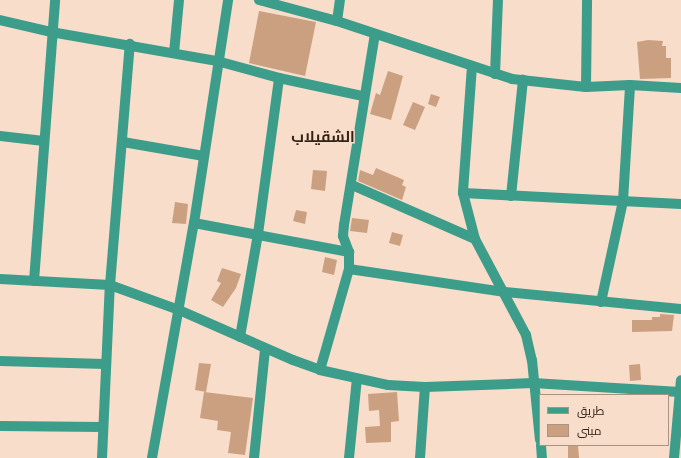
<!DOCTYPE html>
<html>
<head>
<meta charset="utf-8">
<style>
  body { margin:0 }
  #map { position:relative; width:681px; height:458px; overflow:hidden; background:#f8ddca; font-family:"Golos Text",Cairo,sans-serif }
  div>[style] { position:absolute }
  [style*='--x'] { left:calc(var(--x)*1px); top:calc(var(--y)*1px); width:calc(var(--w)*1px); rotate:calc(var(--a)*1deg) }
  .building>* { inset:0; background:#caa080 }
  .minor>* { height:10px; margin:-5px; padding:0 5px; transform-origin:5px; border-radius:5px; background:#3c9d8a }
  span { translate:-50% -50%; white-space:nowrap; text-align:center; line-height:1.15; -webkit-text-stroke:3px #f8ddca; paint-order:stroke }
  .quarter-label { font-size:15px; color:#332316; font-weight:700 }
  .legend { position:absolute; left:539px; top:394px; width:130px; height:52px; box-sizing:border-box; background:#f8ddca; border:1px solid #a99382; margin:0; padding:5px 7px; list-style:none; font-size:12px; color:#332316 }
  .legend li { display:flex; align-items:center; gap:8px; height:20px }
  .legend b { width:20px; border:1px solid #a99382 }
</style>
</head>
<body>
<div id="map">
  <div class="building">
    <div style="clip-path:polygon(259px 11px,316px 22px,305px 76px,249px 63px)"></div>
    <div style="clip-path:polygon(648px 40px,663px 41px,662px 46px,666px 46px,666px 58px,671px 58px,671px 78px,640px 79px,637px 42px)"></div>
    <div style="clip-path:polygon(388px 71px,403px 76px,391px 120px,370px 114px,376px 93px,380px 95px)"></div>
    <div style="clip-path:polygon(431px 94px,440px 97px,436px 107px,428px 104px)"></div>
    <div style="clip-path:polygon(413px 102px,425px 107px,415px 130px,403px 125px)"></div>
    <div style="clip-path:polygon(376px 168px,404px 180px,402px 185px,406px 187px,402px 200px,358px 181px,360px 170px,373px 175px)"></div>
    <div style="clip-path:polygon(313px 170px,327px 171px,325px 191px,311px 189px)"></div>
    <div style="clip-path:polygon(175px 202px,188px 204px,186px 224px,172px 223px)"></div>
    <div style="clip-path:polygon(296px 210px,307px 212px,305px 224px,293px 221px)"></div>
    <div style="clip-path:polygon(352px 218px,369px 220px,367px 233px,350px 231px)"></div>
    <div style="clip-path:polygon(392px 232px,403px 235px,400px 246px,389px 243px)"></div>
    <div style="clip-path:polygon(325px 257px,337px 260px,334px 275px,322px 272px)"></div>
    <div style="clip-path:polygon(222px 268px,241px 274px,236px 288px,223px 307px,211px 300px,221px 283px,217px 281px)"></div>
    <div style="clip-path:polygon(660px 314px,674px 315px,672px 331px,632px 332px,632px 320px,652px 320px,652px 317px,660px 317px)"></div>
    <div style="clip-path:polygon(199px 363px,211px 364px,206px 392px,195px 390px)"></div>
    <div style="clip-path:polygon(640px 364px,641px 380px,630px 381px,629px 365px)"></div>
    <div style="clip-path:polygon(204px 392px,253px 398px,245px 455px,228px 453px,231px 432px,217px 430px,218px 421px,200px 418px)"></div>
    <div style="clip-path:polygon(397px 392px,399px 421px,391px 422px,391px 442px,366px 443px,365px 427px,380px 426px,379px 410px,369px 411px,368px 394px)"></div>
    <div style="clip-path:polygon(568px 445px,578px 445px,579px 458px,568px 458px)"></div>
  </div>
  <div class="minor">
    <div style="--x:259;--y:0;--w:81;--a:15.1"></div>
    <div style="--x:337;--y:21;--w:184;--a:18.3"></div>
    <div style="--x:512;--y:79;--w:74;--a:6.2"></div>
    <div style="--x:586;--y:87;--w:44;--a:-2.6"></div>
    <div style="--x:630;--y:85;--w:51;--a:3.4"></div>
    <div style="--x:0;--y:20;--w:52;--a:13.2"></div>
    <div style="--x:51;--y:32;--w:169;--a:9.9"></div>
    <div style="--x:217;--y:61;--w:64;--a:15.3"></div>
    <div style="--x:279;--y:78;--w:86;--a:12.1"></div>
    <div style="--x:337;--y:21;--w:21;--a:-82"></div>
    <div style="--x:174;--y:53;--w:53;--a:-84.6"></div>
    <div style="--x:472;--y:66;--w:127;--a:94.1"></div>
    <div style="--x:463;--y:193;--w:48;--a:75.4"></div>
    <div style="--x:475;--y:239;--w:109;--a:62"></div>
    <div style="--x:526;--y:335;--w:26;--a:77"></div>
    <div style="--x:532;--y:360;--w:80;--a:84.3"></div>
    <div style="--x:495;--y:74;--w:74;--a:-87.7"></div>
    <div style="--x:586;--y:87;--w:87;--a:-89.3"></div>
    <div style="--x:0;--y:136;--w:44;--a:6.5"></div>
    <div style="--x:123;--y:142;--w:82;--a:9.8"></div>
    <div style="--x:352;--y:185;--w:134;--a:23.7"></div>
    <div style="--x:463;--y:193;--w:218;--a:2.9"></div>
    <div style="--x:511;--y:196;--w:117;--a:-84.1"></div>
    <div style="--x:194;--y:223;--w:158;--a:10.6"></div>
    <div style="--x:349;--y:269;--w:158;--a:8.4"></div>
    <div style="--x:505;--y:292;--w:177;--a:5.5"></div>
    <div style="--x:0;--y:279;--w:110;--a:3.1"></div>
    <div style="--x:110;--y:285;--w:73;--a:19.9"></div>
    <div style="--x:179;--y:310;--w:124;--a:23.7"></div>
    <div style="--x:293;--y:360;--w:29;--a:20"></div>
    <div style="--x:320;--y:370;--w:70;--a:12.4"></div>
    <div style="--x:388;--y:385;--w:37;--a:3"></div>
    <div style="--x:425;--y:387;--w:108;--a:-2.1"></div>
    <div style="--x:533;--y:383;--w:147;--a:3.5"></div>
    <div style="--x:34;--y:281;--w:282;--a:-85.7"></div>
    <div style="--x:601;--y:302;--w:103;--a:-77.7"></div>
    <div style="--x:623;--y:201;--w:116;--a:-86.5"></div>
    <div style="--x:240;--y:337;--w:105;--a:-80.1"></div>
    <div style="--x:258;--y:234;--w:157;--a:-82.3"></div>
    <div style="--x:0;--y:361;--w:105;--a:1.6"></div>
    <div style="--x:320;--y:370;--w:105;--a:-74"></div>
    <div style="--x:349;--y:269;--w:17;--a:-90"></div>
    <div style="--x:349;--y:252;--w:17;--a:-111"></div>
    <div style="--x:343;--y:236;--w:11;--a:-85"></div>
    <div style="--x:344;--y:225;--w:193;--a:-80.8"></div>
    <div style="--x:0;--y:426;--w:103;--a:0.6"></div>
    <div style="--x:541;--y:445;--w:13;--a:86"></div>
    <div style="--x:102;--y:458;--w:173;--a:-87.4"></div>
    <div style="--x:110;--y:285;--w:242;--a:-85.3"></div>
    <div style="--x:152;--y:458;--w:239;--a:-79.9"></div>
    <div style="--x:194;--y:223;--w:226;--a:-81.3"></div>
    <div style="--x:254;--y:458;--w:109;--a:-84.2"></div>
    <div style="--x:349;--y:458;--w:80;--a:-84.3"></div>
    <div style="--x:420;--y:458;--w:71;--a:-86"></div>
    <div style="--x:674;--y:458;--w:78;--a:-84.9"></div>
  </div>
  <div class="quarter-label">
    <span style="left:323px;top:137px">الشقيلاب</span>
  </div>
  <ul class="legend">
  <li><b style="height:5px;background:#3c9d8a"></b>طريق</li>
  <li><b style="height:11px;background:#caa080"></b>مبنى</li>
  </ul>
</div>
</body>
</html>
